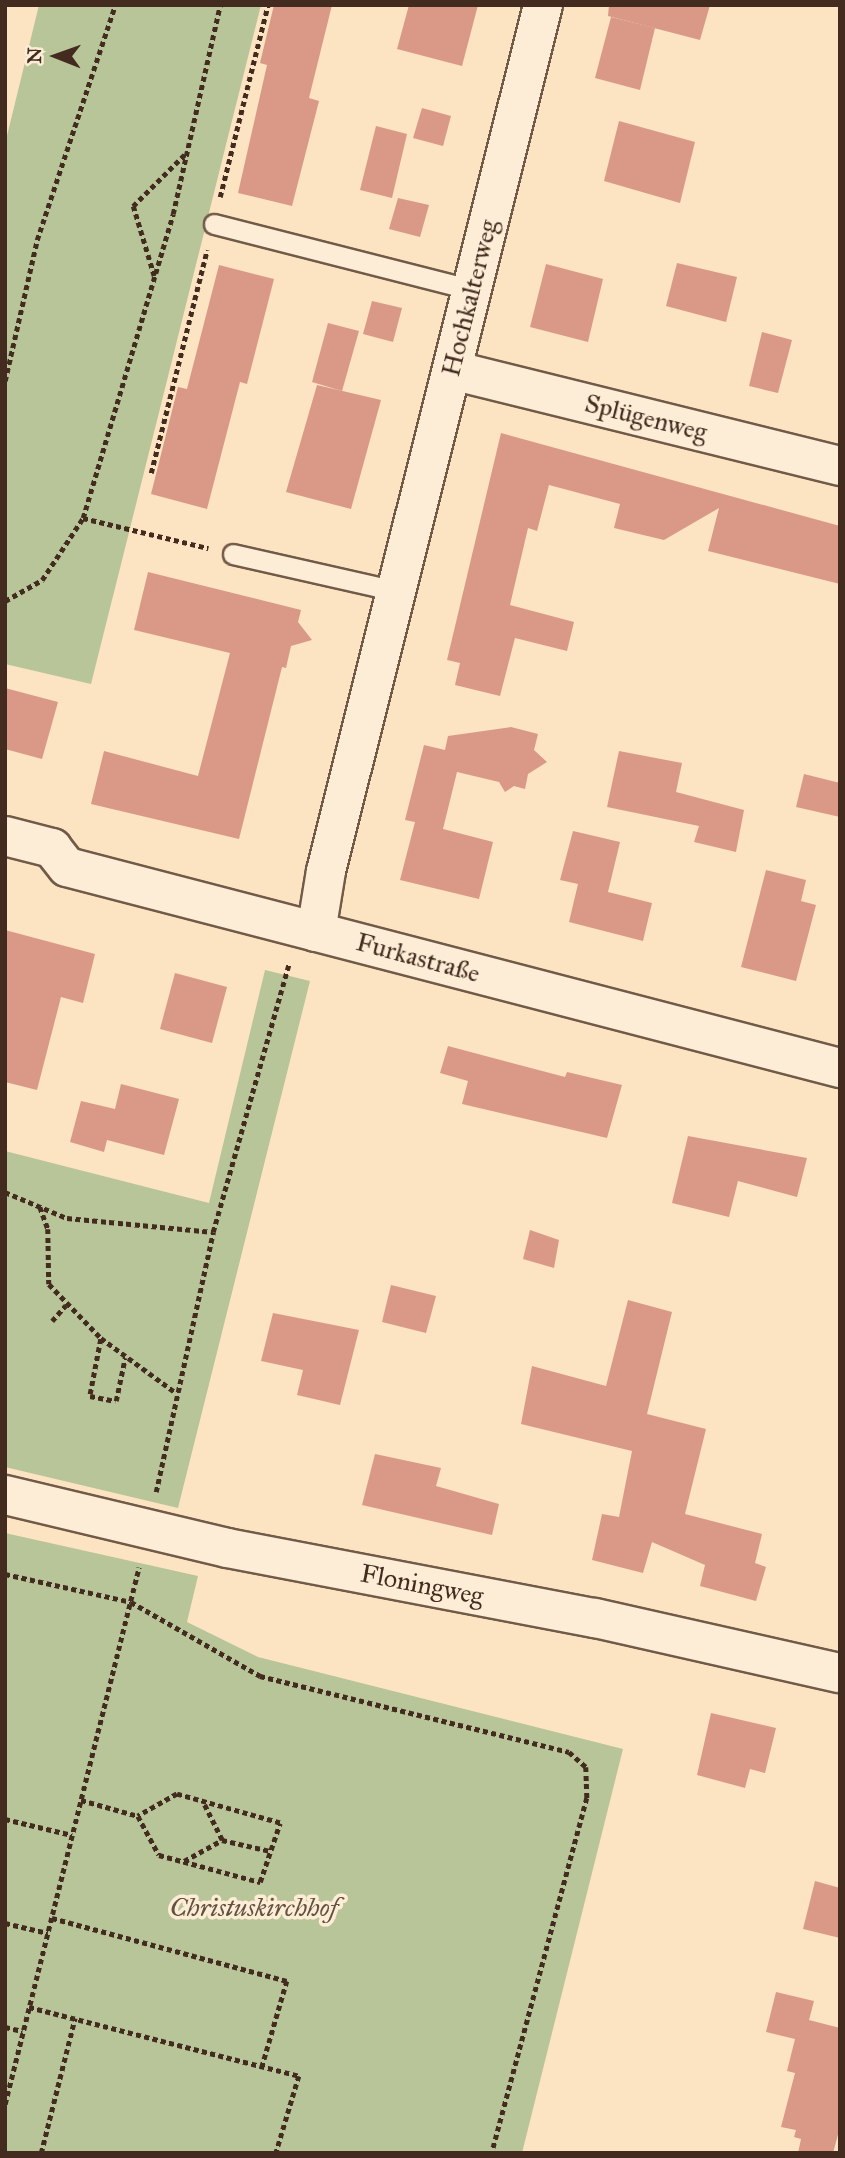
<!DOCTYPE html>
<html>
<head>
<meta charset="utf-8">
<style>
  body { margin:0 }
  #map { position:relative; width:845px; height:2158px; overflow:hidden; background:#fce3c1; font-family:"IM FELL Great Primer",serif }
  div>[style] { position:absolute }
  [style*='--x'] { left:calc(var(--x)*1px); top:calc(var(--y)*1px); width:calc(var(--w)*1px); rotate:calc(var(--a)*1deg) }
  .green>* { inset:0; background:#b8c598 }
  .building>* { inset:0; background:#da9986 }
  .path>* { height:4.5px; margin-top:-2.25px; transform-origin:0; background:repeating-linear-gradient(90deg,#432c1f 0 5px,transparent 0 8.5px) }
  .roads { filter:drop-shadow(2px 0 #715a48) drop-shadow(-2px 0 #715a48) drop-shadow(0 2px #715a48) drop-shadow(0 -2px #715a48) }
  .service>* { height:19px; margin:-9.5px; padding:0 9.5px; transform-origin:9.5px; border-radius:9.5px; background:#fdedd7 }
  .minor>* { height:38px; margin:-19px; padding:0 19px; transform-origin:19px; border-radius:19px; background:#fdedd7 }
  span { translate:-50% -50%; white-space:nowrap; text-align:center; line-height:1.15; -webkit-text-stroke:7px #fdedd7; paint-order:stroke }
  .street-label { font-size:26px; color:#432c1f }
  .park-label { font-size:26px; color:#60523d; font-style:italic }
  .frame { position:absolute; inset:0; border:7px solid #432c1f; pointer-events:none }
  .north { position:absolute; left:21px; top:21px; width:70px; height:70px; -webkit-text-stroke:5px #fdedd7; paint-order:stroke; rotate:271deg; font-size:19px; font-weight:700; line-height:28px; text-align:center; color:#432c1f }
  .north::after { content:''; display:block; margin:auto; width:24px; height:32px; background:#432c1f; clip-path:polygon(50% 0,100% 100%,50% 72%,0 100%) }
</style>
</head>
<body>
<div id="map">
  <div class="green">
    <div style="clip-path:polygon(39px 5px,261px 5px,91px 684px,5px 664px,5px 144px)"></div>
    <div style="clip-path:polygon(265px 970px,310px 981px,178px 1508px,5px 1467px,5px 1151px,209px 1203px)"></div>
    <div style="clip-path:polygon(5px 1533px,198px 1576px,187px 1622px,258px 1657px,623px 1749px,522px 2153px,5px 2153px)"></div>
  </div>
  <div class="building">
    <div style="clip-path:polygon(274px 5px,332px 5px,309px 98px,319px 101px,292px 206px,238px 193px,267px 65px,260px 63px)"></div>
    <div style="clip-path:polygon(409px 5px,478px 5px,462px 66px,397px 49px)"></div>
    <div style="clip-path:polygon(609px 5px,710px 5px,700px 40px,608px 16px)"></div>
    <div style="clip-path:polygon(611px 17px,655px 28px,640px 90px,595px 78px)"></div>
    <div style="clip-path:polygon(422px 108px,451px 116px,443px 146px,413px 138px)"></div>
    <div style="clip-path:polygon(619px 121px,695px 142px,680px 203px,604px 181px)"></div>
    <div style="clip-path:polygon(376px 126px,407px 134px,392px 198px,360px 190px)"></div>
    <div style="clip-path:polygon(398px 198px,429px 205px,420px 237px,389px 229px)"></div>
    <div style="clip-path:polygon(677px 263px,737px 277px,726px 322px,666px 306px)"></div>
    <div style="clip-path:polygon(546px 264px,603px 279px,588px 342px,530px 327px)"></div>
    <div style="clip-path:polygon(219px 265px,274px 279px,247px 384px,240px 382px,207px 509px,151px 494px,178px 387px,187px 389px)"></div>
    <div style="clip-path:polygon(372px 301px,402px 308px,393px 342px,363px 334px)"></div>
    <div style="clip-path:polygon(328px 323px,359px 331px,342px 391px,312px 382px)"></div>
    <div style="clip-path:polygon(762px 332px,792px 340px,778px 393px,749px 386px)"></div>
    <div style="clip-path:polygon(317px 385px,381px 400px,351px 509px,286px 492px)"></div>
    <div style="clip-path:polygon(501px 433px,840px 526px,840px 584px,708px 551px,719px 508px,664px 540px,614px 528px,620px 504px,549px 485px,537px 531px,528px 528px,510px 605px,574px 622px,567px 651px,515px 638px,500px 696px,455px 685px,460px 663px,447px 660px)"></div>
    <div style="clip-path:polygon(148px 572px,301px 610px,298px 622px,312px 640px,291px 646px,286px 668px,282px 667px,239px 839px,91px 804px,104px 751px,198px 776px,230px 653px,134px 630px)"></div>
    <div style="clip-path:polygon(5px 688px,58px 702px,42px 759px,5px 749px)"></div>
    <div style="clip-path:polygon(511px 727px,538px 734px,534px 750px,547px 762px,528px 774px,525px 789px,514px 786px,505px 792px,499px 782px,457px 772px,443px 829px,493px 842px,479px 899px,400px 880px,415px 822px,405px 820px,424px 745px,445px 750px,448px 736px)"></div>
    <div style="clip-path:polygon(619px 751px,682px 763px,676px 792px,744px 810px,736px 852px,694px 842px,699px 826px,607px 807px)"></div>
    <div style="clip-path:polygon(804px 774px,840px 783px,840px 817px,796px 807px)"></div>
    <div style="clip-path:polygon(573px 831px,620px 842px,608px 892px,652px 903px,643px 941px,569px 922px,578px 884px,560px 880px)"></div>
    <div style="clip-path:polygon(766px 870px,806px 880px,801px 901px,816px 905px,796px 981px,741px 967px)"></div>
    <div style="clip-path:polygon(5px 930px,95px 954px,83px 1003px,61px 997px,37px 1090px,5px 1082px)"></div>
    <div style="clip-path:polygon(175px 973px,227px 987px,212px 1043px,160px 1029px)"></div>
    <div style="clip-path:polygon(448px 1046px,565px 1077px,567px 1072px,622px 1085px,607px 1138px,462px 1104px,468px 1081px,440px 1073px)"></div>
    <div style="clip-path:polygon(121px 1084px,179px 1099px,164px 1155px,107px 1140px,104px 1152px,70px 1142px,81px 1101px,115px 1109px)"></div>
    <div style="clip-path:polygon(688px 1136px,807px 1158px,797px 1197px,738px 1181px,729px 1217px,672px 1203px)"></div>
    <div style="clip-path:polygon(530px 1230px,559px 1240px,554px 1268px,523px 1259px)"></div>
    <div style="clip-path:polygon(391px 1285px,436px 1296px,426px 1333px,382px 1322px)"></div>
    <div style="clip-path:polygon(628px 1300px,672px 1312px,647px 1414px,706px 1429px,685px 1514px,762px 1534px,755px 1563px,766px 1567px,756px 1601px,700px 1586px,705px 1565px,652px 1542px,643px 1573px,592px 1560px,602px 1514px,619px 1517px,632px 1451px,521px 1424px,532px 1366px,606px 1386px)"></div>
    <div style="clip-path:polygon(273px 1313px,359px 1330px,340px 1405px,297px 1395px,303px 1370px,261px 1361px)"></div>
    <div style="clip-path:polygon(375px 1454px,441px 1468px,436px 1486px,499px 1504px,492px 1535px,362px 1505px)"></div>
    <div style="clip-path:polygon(711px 1713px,776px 1728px,765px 1773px,750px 1769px,745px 1788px,697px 1775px)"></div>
    <div style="clip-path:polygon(815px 1881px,840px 1888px,840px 1938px,803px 1929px)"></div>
    <div style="clip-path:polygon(776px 1992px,814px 2001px,809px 2020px,840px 2028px,840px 2127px,833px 2153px,798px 2153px,801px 2139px,794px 2137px,796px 2130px,781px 2127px,795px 2073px,787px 2071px,795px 2039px,766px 2032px)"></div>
  </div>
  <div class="path">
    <div style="--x:220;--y:197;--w:198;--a:-76"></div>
    <div style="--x:154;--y:276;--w:73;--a:-106.7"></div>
    <div style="--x:133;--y:206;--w:75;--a:-45"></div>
    <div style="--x:5;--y:381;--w:145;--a:-77.2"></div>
    <div style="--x:37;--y:240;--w:248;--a:-71.6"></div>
    <div style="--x:151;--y:473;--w:230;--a:-75.9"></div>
    <div style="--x:83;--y:518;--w:129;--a:13.5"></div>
    <div style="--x:5;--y:601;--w:43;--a:-29.6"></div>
    <div style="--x:42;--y:580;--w:74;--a:-56.5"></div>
    <div style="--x:83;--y:518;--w:317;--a:-73.5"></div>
    <div style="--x:173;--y:214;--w:214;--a:-77.3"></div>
    <div style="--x:5;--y:1192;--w:67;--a:22.8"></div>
    <div style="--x:67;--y:1218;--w:147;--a:5.5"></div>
    <div style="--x:40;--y:1207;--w:23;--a:70"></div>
    <div style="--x:48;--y:1229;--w:55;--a:89"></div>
    <div style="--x:49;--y:1284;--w:75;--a:46.1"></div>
    <div style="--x:101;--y:1338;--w:92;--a:36.1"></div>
    <div style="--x:52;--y:1321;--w:21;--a:-49"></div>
    <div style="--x:101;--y:1339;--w:58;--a:100.9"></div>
    <div style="--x:90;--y:1396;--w:26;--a:11"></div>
    <div style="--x:116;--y:1401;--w:44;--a:-78.2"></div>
    <div style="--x:156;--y:1492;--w:266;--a:-77.6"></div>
    <div style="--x:213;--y:1232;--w:279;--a:-74.2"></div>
    <div style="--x:5;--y:1574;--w:129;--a:12.5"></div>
    <div style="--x:131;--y:1602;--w:149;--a:29.8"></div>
    <div style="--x:260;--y:1676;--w:318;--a:13.8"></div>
    <div style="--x:569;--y:1752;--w:23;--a:41"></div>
    <div style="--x:586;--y:1767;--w:31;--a:88"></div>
    <div style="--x:587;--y:1798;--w:367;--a:105"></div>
    <div style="--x:81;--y:1800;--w:59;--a:15.7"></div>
    <div style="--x:138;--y:1816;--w:44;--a:61.7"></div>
    <div style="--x:159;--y:1855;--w:105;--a:15"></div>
    <div style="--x:260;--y:1882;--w:62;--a:-71.3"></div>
    <div style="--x:280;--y:1823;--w:107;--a:-164.3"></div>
    <div style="--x:177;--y:1794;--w:45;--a:150.6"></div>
    <div style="--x:5;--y:1819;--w:69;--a:13.4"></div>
    <div style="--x:222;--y:1840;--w:49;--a:12.9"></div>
    <div style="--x:184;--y:1861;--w:43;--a:-28.9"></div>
    <div style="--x:222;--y:1840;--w:42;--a:-116.6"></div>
    <div style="--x:52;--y:1918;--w:243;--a:15"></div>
    <div style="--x:287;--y:1981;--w:90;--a:106.2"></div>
    <div style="--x:5;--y:1923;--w:44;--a:13.1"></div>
    <div style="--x:29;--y:2007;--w:279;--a:14.3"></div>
    <div style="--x:299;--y:2076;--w:80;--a:106.6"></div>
    <div style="--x:5;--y:2027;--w:18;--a:13"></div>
    <div style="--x:5;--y:2104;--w:553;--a:-75.99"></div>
    <div style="--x:41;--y:2153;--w:139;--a:-75.9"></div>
  </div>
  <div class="roads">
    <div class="service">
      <div style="--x:214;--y:224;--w:266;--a:14.3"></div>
      <div style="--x:233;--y:554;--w:167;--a:12.8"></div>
    </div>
    <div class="minor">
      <div style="--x:452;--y:370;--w:400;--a:13.9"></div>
      <div style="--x:5;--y:836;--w:49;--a:14.3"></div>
      <div style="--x:52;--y:848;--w:24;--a:52"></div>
      <div style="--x:67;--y:867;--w:799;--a:14.58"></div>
      <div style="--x:316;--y:932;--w:62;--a:-80.7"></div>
      <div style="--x:326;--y:871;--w:893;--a:-75.93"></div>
      <div style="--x:5;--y:1495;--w:228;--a:13.4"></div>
      <div style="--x:227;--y:1548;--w:375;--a:10.8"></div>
      <div style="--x:595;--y:1618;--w:251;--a:12.7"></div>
    </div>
  </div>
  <div class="street-label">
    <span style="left:470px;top:298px;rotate:-76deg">Hochkalterweg</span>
    <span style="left:646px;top:418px;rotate:14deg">Splügenweg</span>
    <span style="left:418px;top:958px;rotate:15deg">Furkastraße</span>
    <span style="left:422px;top:1585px;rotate:11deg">Floningweg</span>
  </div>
  <div class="park-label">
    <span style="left:254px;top:1908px">Christuskirchhof</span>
  </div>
  <div class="frame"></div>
  <div class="north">N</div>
</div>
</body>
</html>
